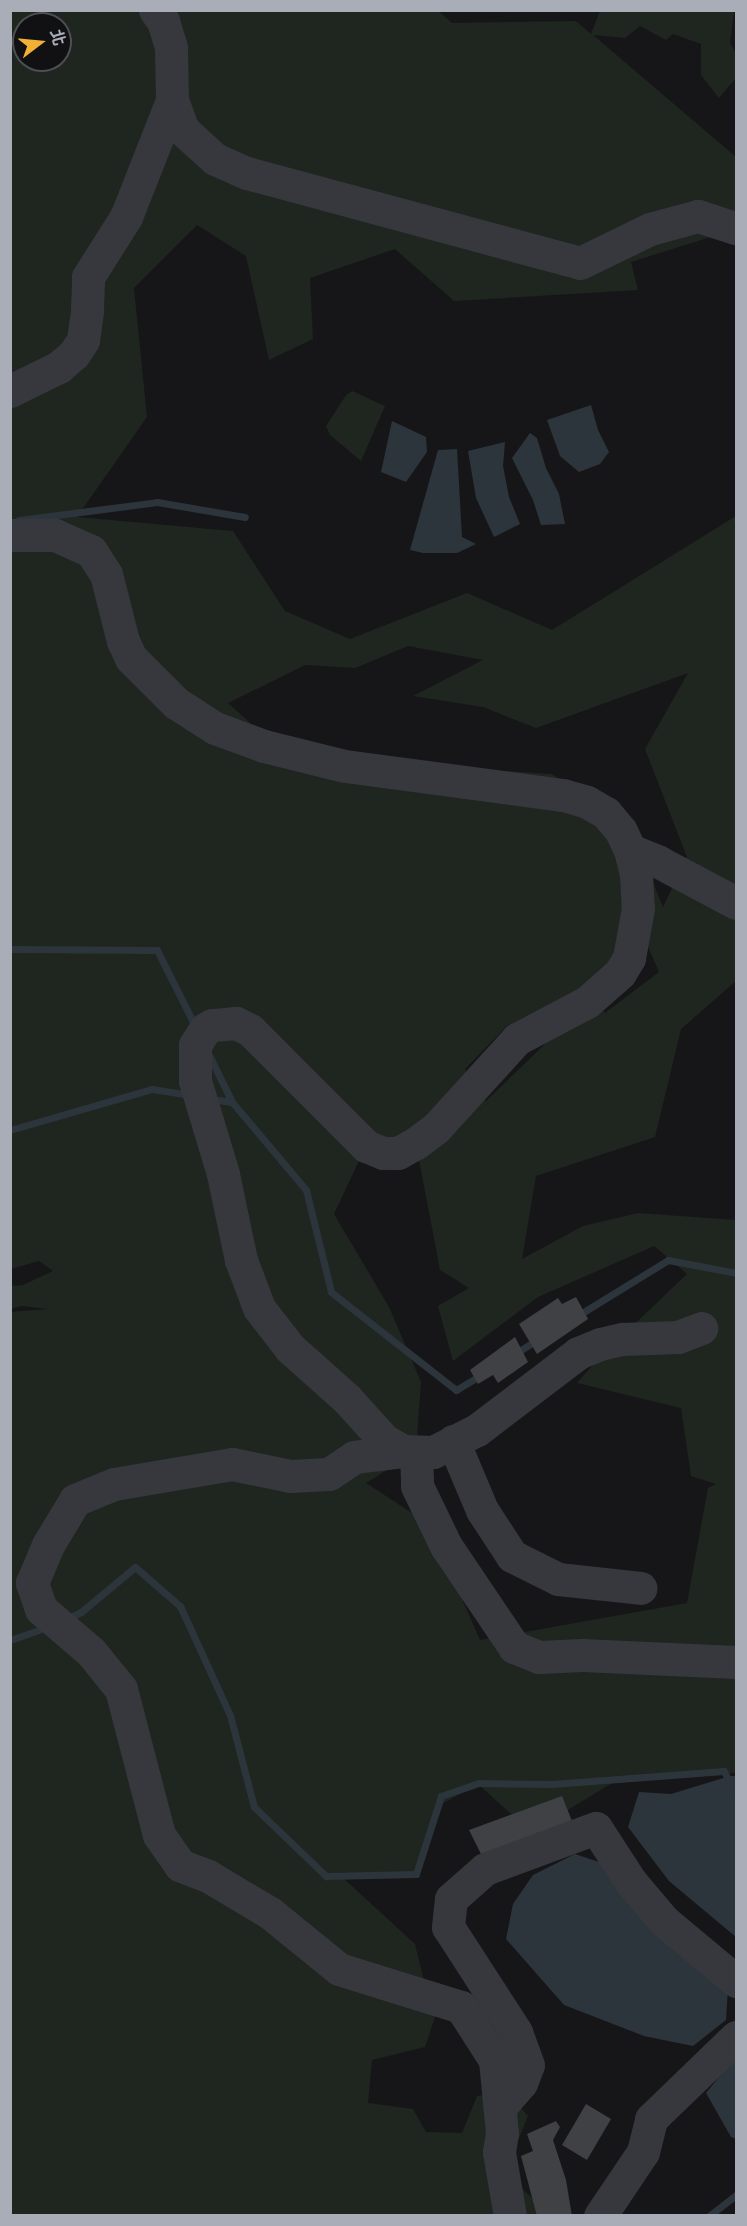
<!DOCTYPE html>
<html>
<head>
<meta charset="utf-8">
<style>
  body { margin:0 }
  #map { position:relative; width:747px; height:2226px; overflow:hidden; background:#161618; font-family:"Varela Round","Noto Sans TC",sans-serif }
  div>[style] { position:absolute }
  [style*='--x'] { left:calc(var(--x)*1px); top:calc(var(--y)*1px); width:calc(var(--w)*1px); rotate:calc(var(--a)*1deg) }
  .green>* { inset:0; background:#1e261f }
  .water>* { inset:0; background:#2c353c }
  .stream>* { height:7px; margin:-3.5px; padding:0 3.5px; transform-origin:3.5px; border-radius:3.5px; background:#2c353c }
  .building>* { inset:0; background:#404145 }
  .minor>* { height:33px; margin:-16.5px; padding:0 16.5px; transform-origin:16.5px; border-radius:16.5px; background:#37383d }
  span { translate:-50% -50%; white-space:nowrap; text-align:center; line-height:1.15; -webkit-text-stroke:4.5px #111113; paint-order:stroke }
  .frame { position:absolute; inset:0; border:12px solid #a8adb8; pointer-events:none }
  .north { position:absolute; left:12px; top:12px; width:60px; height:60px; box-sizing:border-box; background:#111113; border:2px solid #4d4f55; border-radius:50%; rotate:74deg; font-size:16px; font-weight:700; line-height:24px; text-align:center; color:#a8adb8 }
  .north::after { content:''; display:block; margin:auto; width:21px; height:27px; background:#f2b134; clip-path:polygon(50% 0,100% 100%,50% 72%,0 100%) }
</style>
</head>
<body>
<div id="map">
  <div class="green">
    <div style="clip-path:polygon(evenodd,437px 10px,452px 23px,576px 21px,591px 34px,600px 11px,734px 11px,730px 43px,736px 53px,736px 78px,719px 98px,701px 75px,701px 44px,673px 34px,666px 40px,640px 26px,625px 38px,593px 35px,736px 157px,736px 229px,631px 262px,638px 290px,454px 301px,395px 249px,310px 278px,313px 339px,269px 360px,246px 256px,197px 225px,134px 288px,147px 417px,77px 517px,233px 531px,285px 611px,350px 639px,467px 593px,552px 630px,736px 516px,736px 981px,681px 1029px,655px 1137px,536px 1176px,522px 1259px,583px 1226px,638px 1213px,736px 1220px,736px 1773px,619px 1779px,531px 1832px,478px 1784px,438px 1806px,416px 1874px,341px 1876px,415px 1944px,429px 2002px,439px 2005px,425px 2047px,372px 2060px,368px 2103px,413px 2109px,426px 2132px,462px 2133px,477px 2096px,506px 2091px,528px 2116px,513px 2153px,520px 2187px,552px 2215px,11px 2215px,10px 1312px,48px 1309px,21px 1306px,11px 1309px,10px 1286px,23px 1285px,53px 1271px,39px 1261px,11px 1269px,11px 11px,437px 10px,24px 24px,60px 24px,60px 60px,24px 60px,24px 24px,437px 10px,408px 646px,483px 660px,413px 696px,483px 707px,536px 728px,688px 673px,645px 749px,687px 857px,663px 907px,630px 827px,552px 774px,289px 758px,228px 703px,305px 665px,355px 668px,408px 646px,437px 10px,647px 944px,659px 972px,605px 1013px,586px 984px,647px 944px,437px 10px,508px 1025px,547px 1042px,486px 1101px,465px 1069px,508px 1025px,437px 10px,416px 1144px,440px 1270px,469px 1288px,438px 1306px,453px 1361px,538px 1297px,654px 1246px,687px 1274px,601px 1356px,577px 1383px,681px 1408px,691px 1476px,716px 1484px,708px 1488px,687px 1603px,480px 1640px,429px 1524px,366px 1483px,416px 1452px,421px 1382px,389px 1307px,334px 1214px,366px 1146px,416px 1144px)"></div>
    <div style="clip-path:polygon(352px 391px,385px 406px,361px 461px,330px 435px,326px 426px,346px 395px)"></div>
  </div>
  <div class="water">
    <div style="clip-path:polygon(591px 405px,598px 430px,609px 452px,600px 464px,579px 472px,560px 456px,547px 420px)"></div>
    <div style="clip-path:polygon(392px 421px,426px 437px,427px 452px,406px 482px,381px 472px)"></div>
    <div style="clip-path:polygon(530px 433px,537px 438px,546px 468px,559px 494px,565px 524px,541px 525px,533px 500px,512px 458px)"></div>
    <div style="clip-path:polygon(505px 442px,503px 466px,509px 497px,520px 524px,494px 537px,476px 498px,468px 451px)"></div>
    <div style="clip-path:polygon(457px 449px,462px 537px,476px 544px,457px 553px,423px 553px,410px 550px,438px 450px)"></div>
    <div style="clip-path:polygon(730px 1776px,736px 1776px,736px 1937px,669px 1881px,628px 1827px,639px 1792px,671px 1794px)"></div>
    <div style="clip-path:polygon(575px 1854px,605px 1864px,728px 1988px,726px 2020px,693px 2046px,644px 2036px,564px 2005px,506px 1939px,513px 1904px,533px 1875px)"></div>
    <div style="clip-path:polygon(736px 2056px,736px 2139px,731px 2137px,706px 2093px)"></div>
  </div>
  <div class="stream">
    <div style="--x:19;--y:520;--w:139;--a:-7.4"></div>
    <div style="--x:157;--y:502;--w:89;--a:9.7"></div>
    <div style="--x:10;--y:949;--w:147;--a:0.4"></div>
    <div style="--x:157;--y:950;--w:85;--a:63.4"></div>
    <div style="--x:208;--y:1053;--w:55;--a:63.9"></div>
    <div style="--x:232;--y:1102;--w:115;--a:49.9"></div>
    <div style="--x:306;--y:1190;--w:105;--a:76.2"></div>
    <div style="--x:331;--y:1292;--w:159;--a:38.1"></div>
    <div style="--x:456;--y:1390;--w:29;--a:-31"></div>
    <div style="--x:211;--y:1099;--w:21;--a:8"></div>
    <div style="--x:10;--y:1130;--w:148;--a:-16.1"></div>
    <div style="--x:152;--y:1089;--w:39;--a:9"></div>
    <div style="--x:577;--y:1316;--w:107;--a:-31.6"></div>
    <div style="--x:668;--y:1260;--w:69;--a:10.8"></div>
    <div style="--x:516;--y:1353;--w:25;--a:-32"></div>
    <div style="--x:66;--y:1619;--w:17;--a:-25"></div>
    <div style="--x:81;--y:1612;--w:70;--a:-39.8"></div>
    <div style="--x:135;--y:1567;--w:60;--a:40.9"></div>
    <div style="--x:180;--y:1606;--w:120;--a:65.4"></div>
    <div style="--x:230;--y:1715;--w:95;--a:75.4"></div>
    <div style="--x:254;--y:1807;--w:100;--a:43.8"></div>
    <div style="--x:326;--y:1876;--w:90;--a:-1.3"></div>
    <div style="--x:416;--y:1874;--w:82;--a:-72.2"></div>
    <div style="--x:441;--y:1796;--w:39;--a:-19"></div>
    <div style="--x:478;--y:1783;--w:74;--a:0.8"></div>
    <div style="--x:552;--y:1784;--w:172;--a:-4.3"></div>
    <div style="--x:724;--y:1771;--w:28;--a:64"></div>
    <div style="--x:10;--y:1640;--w:39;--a:-19"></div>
    <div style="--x:709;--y:2216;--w:34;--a:-38"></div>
  </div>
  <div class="building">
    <div style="clip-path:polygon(576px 1297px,588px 1319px,537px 1354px,519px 1324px,558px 1298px,562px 1304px)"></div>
    <div style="clip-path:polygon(515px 1337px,528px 1362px,498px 1383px,493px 1375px,478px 1384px,470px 1370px)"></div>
    <div style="clip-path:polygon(562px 1796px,574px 1826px,485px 1862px,469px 1830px)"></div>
    <div style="clip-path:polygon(586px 2104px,611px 2119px,587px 2160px,562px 2145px)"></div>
    <div style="clip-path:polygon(556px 2121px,560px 2127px,553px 2140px,566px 2180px,572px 2216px,537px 2216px,521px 2156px,533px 2151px,527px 2134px)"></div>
  </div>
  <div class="minor">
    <div style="--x:155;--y:10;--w:14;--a:54"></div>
    <div style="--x:163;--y:21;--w:28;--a:73"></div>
    <div style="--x:171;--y:48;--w:52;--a:88.9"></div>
    <div style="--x:172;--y:100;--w:32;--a:70"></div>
    <div style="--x:183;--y:130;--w:43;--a:42.2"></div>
    <div style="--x:215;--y:159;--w:35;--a:24"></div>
    <div style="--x:247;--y:173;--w:345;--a:15.1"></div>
    <div style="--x:580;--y:263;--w:78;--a:-25.9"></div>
    <div style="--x:650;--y:229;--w:50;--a:-15.2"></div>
    <div style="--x:698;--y:216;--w:40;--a:18"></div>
    <div style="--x:10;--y:391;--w:55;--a:-26.1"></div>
    <div style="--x:59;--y:367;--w:20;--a:-41"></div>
    <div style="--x:74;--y:354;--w:17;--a:-57"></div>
    <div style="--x:83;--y:340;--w:30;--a:-82"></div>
    <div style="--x:87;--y:310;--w:33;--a:-88"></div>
    <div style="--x:88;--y:277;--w:71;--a:-57.7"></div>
    <div style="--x:126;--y:217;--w:126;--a:-68.5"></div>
    <div style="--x:10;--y:535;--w:45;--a:0"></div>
    <div style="--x:55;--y:535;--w:39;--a:24"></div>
    <div style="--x:91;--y:551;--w:27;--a:57"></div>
    <div style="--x:106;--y:574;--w:69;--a:75.8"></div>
    <div style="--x:123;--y:641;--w:19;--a:65"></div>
    <div style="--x:131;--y:658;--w:64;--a:45"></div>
    <div style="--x:176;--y:703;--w:46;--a:32.7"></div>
    <div style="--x:215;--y:728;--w:52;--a:20.2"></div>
    <div style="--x:264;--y:746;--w:83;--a:13.9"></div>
    <div style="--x:345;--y:766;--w:220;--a:7.6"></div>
    <div style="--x:563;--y:795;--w:25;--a:16"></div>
    <div style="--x:587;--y:802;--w:22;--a:30"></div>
    <div style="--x:606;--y:813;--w:23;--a:50"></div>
    <div style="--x:621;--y:831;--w:21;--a:65"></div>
    <div style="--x:630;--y:850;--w:25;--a:76"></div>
    <div style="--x:636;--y:874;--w:34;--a:87"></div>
    <div style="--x:638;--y:908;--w:51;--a:100.2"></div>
    <div style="--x:629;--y:958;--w:17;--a:121"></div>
    <div style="--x:620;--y:973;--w:44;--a:138.7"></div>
    <div style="--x:587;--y:1002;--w:79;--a:152.1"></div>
    <div style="--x:517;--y:1039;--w:120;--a:132.3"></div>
    <div style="--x:436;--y:1128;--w:25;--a:143"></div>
    <div style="--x:416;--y:1143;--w:21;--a:151"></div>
    <div style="--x:398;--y:1153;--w:15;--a:180"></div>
    <div style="--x:383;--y:1153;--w:18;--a:-158"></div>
    <div style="--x:366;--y:1146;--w:164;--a:-135"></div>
    <div style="--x:250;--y:1030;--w:16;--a:-153"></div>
    <div style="--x:236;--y:1023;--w:24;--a:175"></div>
    <div style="--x:212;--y:1025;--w:8;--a:150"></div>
    <div style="--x:205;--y:1029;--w:19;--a:122"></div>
    <div style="--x:195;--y:1045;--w:36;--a:90"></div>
    <div style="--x:195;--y:1081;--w:97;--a:73.2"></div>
    <div style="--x:223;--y:1174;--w:88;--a:78.2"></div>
    <div style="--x:241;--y:1260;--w:51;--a:69.4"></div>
    <div style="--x:259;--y:1308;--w:51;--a:52.2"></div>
    <div style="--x:290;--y:1348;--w:76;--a:41.8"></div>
    <div style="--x:347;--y:1399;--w:55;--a:47.9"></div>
    <div style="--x:384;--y:1440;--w:22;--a:30"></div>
    <div style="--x:630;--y:850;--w:31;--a:22"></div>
    <div style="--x:659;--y:862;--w:87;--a:28"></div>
    <div style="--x:453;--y:1441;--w:75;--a:67.2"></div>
    <div style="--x:482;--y:1510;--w:55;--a:56.9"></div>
    <div style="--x:512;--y:1556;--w:51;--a:26.6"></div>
    <div style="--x:558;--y:1579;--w:83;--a:6.2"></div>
    <div style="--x:416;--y:1452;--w:34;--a:88"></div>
    <div style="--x:417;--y:1486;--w:67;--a:64.2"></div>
    <div style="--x:446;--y:1546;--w:122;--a:56"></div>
    <div style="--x:514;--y:1647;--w:27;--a:22"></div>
    <div style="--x:539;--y:1657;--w:43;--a:-2.7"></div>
    <div style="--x:582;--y:1655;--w:154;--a:2.6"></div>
    <div style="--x:500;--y:2107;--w:32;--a:-49"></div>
    <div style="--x:521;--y:2083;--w:19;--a:-69"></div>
    <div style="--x:528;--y:2065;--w:35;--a:-110"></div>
    <div style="--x:516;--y:2032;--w:125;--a:-122.9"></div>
    <div style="--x:448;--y:1927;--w:28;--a:-84"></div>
    <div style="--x:451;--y:1899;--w:45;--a:-41.4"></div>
    <div style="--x:485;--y:1869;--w:118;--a:-20.3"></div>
    <div style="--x:596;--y:1828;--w:64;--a:57.1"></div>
    <div style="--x:631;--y:1882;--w:51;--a:49.8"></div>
    <div style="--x:664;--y:1921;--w:94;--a:39.8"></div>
    <div style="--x:510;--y:2216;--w:65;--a:-99.8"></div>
    <div style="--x:499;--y:2152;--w:19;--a:-81"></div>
    <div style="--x:502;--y:2133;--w:73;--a:-95.5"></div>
    <div style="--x:495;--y:2060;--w:63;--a:-122.7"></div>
    <div style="--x:461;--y:2007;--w:128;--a:-162.7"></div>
    <div style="--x:339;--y:1969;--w:89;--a:-140.9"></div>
    <div style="--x:270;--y:1913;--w:72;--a:-149.2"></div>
    <div style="--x:208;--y:1876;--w:30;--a:-159"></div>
    <div style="--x:180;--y:1865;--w:37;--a:-125"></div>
    <div style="--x:159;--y:1835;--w:151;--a:-104.6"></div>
    <div style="--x:121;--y:1689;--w:48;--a:-129"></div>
    <div style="--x:91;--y:1652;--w:66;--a:-139.3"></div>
    <div style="--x:41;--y:1609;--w:28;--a:-109"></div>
    <div style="--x:32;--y:1583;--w:41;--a:-67.2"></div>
    <div style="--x:48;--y:1545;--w:52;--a:-59"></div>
    <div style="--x:75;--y:1500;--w:42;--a:-22.3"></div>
    <div style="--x:114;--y:1484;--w:120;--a:-9.6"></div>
    <div style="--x:232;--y:1464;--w:59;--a:11.7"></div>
    <div style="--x:290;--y:1476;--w:39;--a:-3"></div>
    <div style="--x:329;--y:1474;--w:30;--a:-34"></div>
    <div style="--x:354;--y:1457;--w:49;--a:-7"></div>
    <div style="--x:403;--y:1451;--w:30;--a:2"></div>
    <div style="--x:433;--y:1452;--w:49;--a:-26.6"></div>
    <div style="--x:477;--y:1430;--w:127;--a:-37.3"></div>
    <div style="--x:578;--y:1353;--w:24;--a:-22"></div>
    <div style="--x:600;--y:1344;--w:23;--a:-13"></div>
    <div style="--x:622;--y:1339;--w:56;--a:-2"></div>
    <div style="--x:678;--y:1337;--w:25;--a:-21"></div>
    <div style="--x:600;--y:2216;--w:77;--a:-56.1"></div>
    <div style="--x:643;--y:2152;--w:34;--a:-76"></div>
    <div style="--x:651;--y:2119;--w:118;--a:-44"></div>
  </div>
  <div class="frame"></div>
  <div class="north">北</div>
</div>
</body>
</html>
